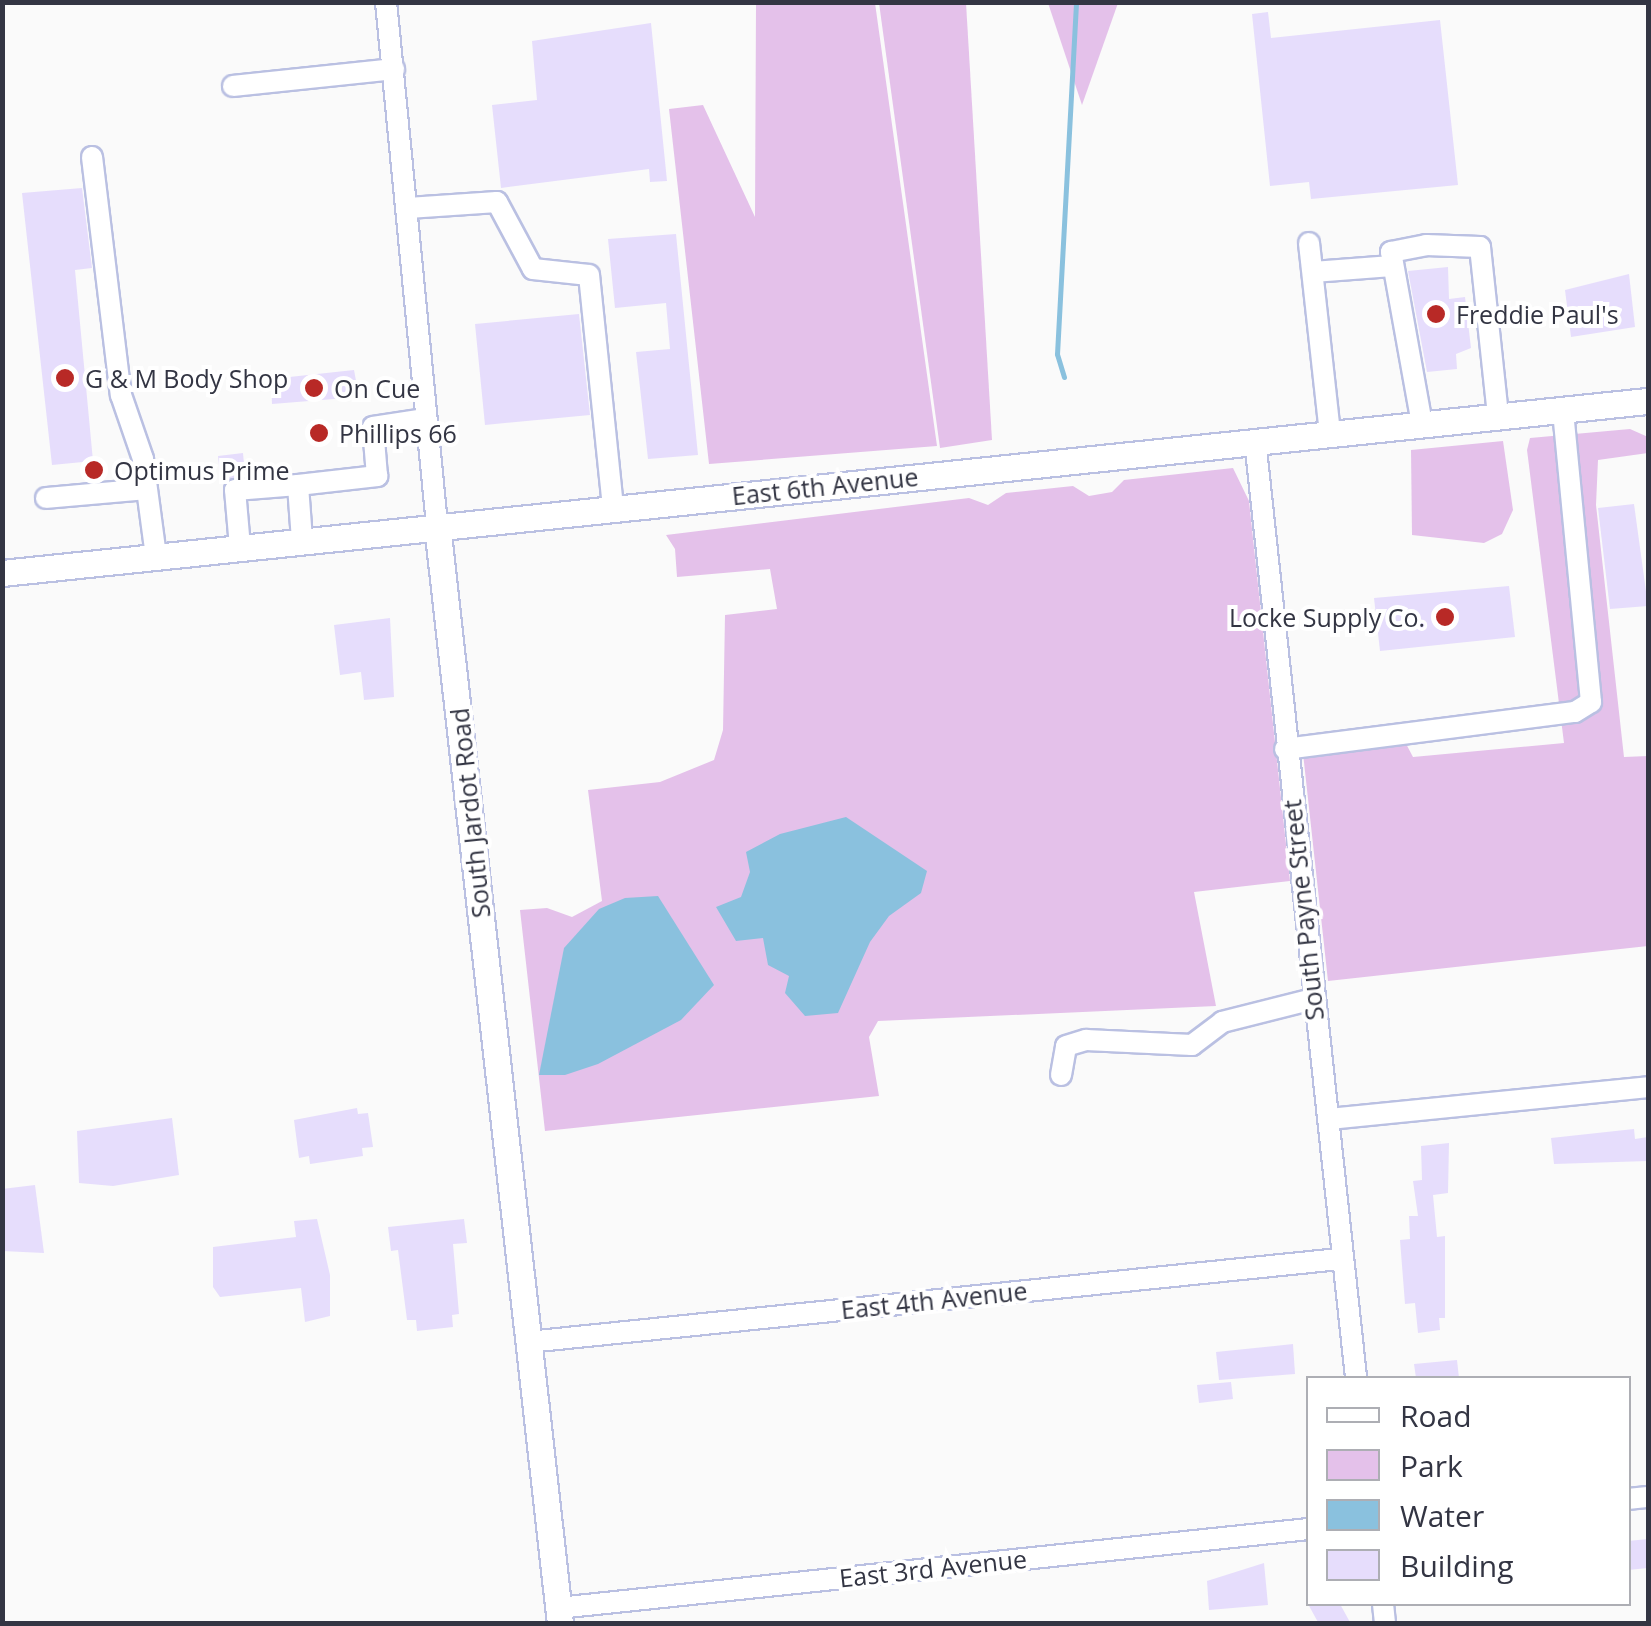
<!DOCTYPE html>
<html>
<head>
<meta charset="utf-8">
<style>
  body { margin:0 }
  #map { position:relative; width:1651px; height:1626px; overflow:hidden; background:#fafafa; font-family:"Open Sans",sans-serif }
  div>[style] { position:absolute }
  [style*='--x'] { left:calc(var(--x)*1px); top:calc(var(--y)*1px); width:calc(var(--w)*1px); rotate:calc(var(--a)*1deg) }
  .green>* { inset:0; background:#e4c1ea }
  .water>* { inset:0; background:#8ac1de }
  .stream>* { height:5px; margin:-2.5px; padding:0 2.5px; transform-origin:2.5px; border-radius:2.5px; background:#8ac1de }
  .building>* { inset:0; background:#e6ddfc }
  .roads { filter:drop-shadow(2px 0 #bac0e2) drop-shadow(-2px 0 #bac0e2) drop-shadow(0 2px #bac0e2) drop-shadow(0 -2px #bac0e2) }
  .minor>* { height:20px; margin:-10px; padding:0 10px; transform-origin:10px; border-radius:10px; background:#fff }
  .major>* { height:25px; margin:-12.5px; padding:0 12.5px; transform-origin:12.5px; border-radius:12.5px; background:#fff }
  .dots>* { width:28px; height:28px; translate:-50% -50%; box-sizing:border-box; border:5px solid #fff; border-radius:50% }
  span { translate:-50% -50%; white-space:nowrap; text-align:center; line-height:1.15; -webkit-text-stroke:8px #fff; paint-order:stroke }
  .poi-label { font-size:25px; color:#333543 }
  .left { translate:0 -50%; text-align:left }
  .right { translate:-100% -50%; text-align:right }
  .street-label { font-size:25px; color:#333543 }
  .frame { position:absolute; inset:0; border:5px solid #333543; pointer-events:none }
  .legend { position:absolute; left:1306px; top:1376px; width:325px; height:230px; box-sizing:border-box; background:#fff; border:2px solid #adaeb4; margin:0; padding:12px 18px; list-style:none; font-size:30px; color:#333543 }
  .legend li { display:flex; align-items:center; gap:20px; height:50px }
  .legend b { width:50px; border:2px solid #adaeb4 }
</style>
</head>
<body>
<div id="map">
  <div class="green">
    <div style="clip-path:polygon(756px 3px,875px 3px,937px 446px,709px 464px,669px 109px,703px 105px,755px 217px)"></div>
    <div style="clip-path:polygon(879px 3px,966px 3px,992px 440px,940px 448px)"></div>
    <div style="clip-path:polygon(1048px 3px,1118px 3px,1082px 105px)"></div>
    <div style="clip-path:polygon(1630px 429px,1648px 437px,1648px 453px,1598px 460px,1596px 505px,1624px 757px,1648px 756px,1648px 946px,1328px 981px,1301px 735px,1395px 723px,1413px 757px,1564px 743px,1527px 450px,1530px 438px)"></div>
    <div style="clip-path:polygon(1503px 441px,1513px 510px,1502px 534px,1484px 543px,1412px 535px,1411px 450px)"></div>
    <div style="clip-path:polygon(1233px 468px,1249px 501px,1290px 881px,1194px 892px,1216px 1006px,878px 1021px,869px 1037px,879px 1096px,545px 1131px,520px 910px,547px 908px,572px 917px,602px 901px,588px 790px,660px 782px,714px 760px,723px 730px,725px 615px,777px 609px,770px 569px,677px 577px,675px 549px,666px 535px,969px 498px,988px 505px,1006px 493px,1073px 486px,1089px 496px,1112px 492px,1124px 480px)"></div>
  </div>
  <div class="water">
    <div style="clip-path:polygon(846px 817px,927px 871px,921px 893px,889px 916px,870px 942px,838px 1013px,805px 1016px,785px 993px,789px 976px,768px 965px,763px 938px,736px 941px,716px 907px,741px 897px,750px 872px,746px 852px,780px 834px)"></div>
    <div style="clip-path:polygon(658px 896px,714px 985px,681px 1020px,598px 1064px,565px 1075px,539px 1075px,564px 948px,599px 909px,625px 898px)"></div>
  </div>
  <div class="stream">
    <div style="--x:1064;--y:377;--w:24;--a:-107"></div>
    <div style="--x:1057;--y:354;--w:353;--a:-86.9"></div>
  </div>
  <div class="building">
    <div style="clip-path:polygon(1268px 12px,1271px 38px,1440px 20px,1458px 185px,1311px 199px,1309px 182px,1270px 186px,1252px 14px)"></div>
    <div style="clip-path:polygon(651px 23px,667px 181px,650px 182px,649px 169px,501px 188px,492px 105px,537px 100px,532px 41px)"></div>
    <div style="clip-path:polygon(82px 188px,92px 268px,75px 270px,93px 461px,52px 465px,22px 193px)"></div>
    <div style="clip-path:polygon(676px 234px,698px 455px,648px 459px,636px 352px,670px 349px,666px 303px,615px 308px,608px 239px)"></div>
    <div style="clip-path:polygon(1448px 267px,1449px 299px,1465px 297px,1471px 348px,1456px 354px,1457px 369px,1427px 372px,1408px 271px)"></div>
    <div style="clip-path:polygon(1629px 274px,1635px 327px,1571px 337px,1565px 290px)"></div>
    <div style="clip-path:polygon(579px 314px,590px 415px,485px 425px,475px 324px)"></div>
    <div style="clip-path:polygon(354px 370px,359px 397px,272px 404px,271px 379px)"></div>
    <div style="clip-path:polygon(243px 453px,245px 475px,221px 483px,218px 456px)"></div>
    <div style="clip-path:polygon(1634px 504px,1648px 606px,1610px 609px,1598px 508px)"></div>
    <div style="clip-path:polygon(1509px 586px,1515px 637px,1380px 651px,1374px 598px)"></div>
    <div style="clip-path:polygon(390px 618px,394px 697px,364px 700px,361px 672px,340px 675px,334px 625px)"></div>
    <div style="clip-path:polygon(357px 1108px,358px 1114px,368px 1113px,373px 1147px,362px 1148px,363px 1156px,310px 1164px,309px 1156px,299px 1158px,294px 1120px)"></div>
    <div style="clip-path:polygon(172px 1118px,179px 1175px,113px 1186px,79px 1183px,77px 1131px)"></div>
    <div style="clip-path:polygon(1634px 1129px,1635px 1139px,1648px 1137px,1648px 1161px,1554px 1164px,1551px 1138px)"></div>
    <div style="clip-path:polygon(1449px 1143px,1448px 1193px,1433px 1195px,1437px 1237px,1445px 1236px,1445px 1318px,1439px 1318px,1440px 1330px,1418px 1333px,1415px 1303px,1405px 1304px,1400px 1240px,1410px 1239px,1409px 1216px,1418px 1216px,1413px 1181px,1422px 1180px,1421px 1146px)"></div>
    <div style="clip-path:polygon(35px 1185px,44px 1253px,2px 1251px,2px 1189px)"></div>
    <div style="clip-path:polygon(317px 1219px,330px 1275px,330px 1316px,305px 1322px,301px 1288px,220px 1297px,213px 1287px,213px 1247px,296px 1237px,294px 1221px)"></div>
    <div style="clip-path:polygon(464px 1219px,467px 1243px,453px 1244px,459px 1314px,452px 1315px,453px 1327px,417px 1331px,416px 1320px,407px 1320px,398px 1250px,391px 1251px,388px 1227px)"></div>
    <div style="clip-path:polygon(1293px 1344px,1295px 1374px,1219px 1380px,1216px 1352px)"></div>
    <div style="clip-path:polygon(1457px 1360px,1459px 1378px,1416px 1378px,1414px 1364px)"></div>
    <div style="clip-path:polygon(1231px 1382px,1233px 1399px,1199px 1403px,1197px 1385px)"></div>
    <div style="clip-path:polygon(1648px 1539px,1648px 1568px,1628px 1570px,1628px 1541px)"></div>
    <div style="clip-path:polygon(1264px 1563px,1268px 1605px,1209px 1610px,1207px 1581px)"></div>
    <div style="clip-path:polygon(1308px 1604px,1340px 1604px,1351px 1624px,1319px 1624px)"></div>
  </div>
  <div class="roads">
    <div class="minor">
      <div style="--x:386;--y:2;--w:525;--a:84.43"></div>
      <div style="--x:233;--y:86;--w:162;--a:-6"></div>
      <div style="--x:92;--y:157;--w:240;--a:83.1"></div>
      <div style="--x:121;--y:395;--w:68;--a:71"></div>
      <div style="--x:143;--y:459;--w:99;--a:82.4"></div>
      <div style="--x:408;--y:208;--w:89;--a:-3.9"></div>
      <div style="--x:497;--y:202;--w:76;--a:61.8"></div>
      <div style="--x:533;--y:269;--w:56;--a:6.1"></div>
      <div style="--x:589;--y:275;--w:233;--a:84.1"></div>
      <div style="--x:1309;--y:243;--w:191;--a:83.7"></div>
      <div style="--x:1313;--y:272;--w:79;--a:-4.3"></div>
      <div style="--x:1422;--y:424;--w:175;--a:-100.2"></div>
      <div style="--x:1391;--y:252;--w:36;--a:-11"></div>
      <div style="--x:1426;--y:245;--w:54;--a:2.1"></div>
      <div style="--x:1480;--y:247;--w:170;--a:83.9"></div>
      <div style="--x:1255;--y:440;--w:943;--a:83.85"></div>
      <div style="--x:46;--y:498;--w:100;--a:-5.1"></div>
      <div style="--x:302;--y:540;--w:55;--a:-94.2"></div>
      <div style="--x:298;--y:485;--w:80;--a:-6.5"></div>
      <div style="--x:377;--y:476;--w:49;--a:-94.7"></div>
      <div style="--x:373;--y:427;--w:53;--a:-8.7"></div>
      <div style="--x:240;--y:547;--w:57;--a:-95"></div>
      <div style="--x:235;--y:490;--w:63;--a:-4.5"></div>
      <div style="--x:1285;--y:749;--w:292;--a:-7.3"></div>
      <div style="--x:1575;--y:712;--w:19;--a:-32"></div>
      <div style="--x:1591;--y:702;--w:293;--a:-95.5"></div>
      <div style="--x:1061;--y:1075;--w:29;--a:-80"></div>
      <div style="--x:1066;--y:1046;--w:21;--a:-17"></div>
      <div style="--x:1086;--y:1040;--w:106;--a:2.7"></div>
      <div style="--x:1192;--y:1045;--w:38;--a:-37"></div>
      <div style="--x:1222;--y:1022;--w:94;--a:-14.2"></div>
      <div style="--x:1329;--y:1119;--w:321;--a:-5.7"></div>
      <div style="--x:528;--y:1342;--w:816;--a:-5.84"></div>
      <div style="--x:1628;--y:1499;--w:20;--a:-6"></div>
      <div style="--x:1383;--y:1604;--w:20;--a:84"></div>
      <div style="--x:558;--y:1608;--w:754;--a:-6.01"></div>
    </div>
    <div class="major">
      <div style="--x:437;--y:525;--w:1106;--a:83.61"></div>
      <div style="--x:2;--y:573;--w:1655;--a:-5.97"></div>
    </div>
  </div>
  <div class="dots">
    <div style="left:1436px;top:314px;background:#b82926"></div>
    <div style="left:65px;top:378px;background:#b82926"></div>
    <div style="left:314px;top:388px;background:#b82926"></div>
    <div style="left:319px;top:433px;background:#b82926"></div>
    <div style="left:94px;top:470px;background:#b82926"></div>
    <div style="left:1445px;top:617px;background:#b82926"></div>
  </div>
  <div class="poi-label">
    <span class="left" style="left:1456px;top:314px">Freddie Paul's</span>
    <span class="left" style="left:85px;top:378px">G &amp; M Body Shop</span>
    <span class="left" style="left:334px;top:388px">On Cue</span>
    <span class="left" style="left:339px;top:433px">Phillips 66</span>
    <span class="left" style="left:114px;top:470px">Optimus Prime</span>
    <span class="right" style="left:1425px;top:617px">Locke Supply Co.</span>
  </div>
  <div class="street-label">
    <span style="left:825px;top:486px;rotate:-6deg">East 6th Avenue</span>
    <span style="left:470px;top:813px;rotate:-96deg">South Jardot Road</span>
    <span style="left:1303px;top:910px;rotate:-96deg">South Payne Street</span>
    <span style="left:934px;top:1300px;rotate:-6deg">East 4th Avenue</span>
    <span style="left:933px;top:1568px;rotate:-6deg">East 3rd Avenue</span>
  </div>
  <div class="frame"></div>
  <ul class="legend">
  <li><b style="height:12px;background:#fff"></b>Road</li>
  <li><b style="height:28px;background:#e4c1ea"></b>Park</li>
  <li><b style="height:28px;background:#8ac1de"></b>Water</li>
  <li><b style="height:28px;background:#e6ddfc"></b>Building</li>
  </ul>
</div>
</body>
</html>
